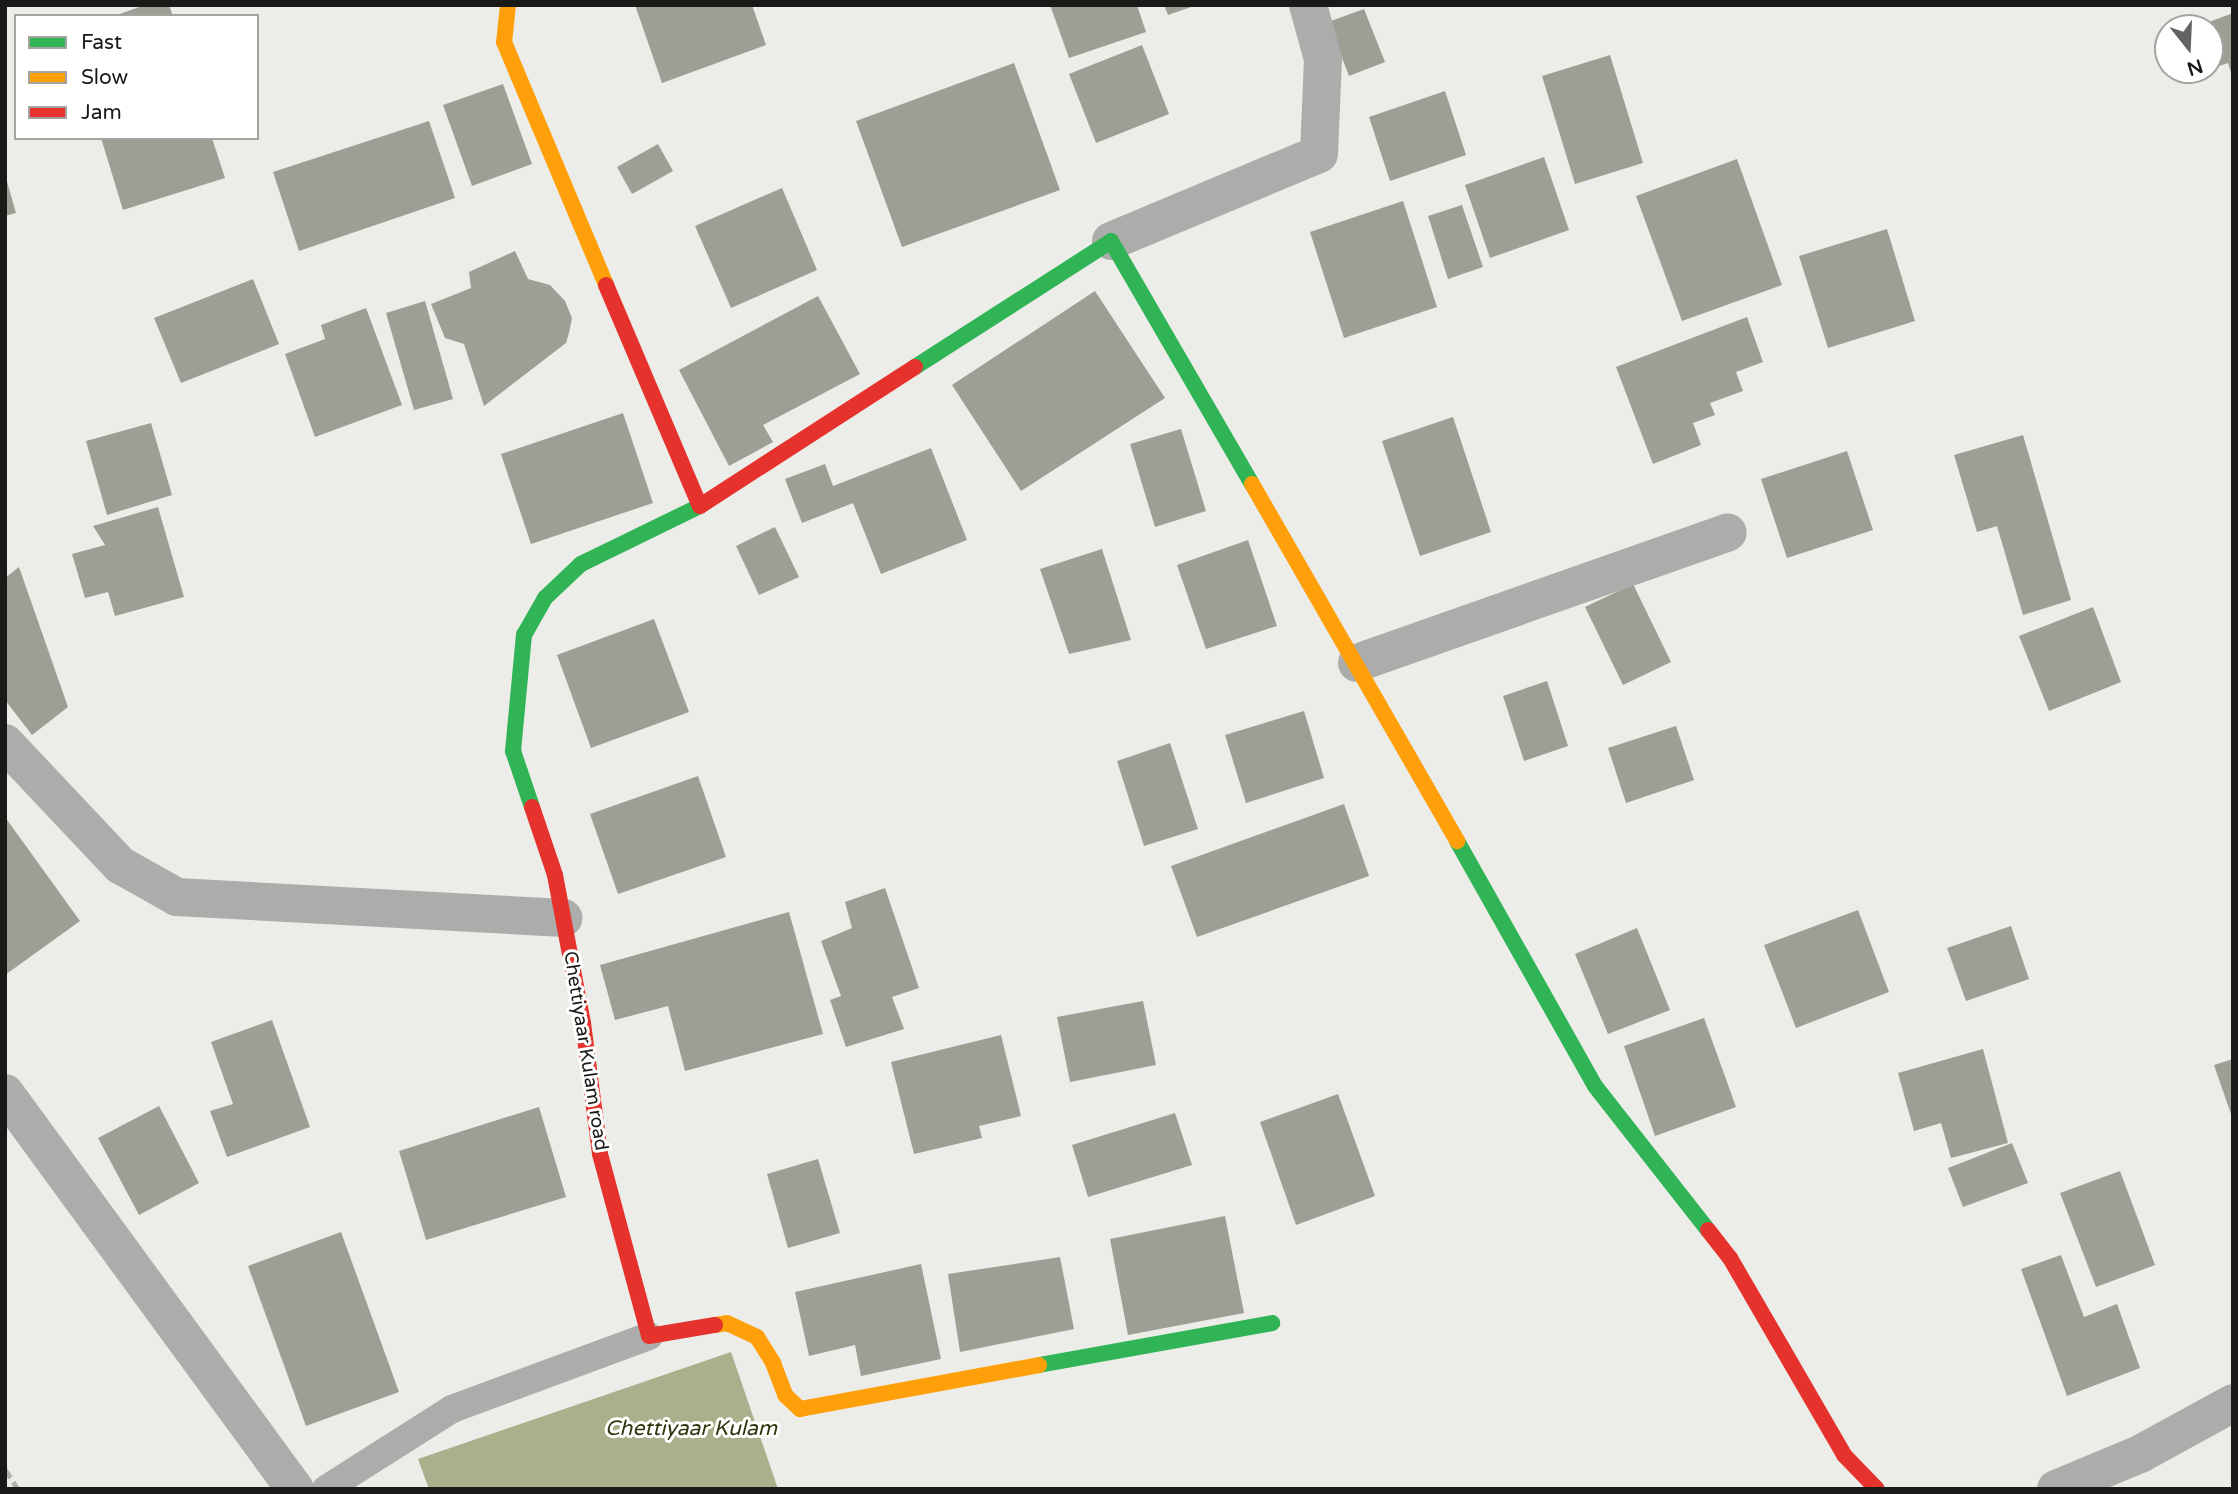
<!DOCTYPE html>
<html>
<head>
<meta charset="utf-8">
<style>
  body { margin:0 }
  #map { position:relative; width:2238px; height:1494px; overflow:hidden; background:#ecede9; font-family:"Varela Round",sans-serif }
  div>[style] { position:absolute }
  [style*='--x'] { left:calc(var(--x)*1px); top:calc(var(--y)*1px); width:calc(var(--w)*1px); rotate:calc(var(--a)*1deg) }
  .water>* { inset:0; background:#aaaf8c }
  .building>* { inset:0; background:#9e9f94 }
  .lane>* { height:28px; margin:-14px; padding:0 14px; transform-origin:14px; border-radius:14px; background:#acacab }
  .street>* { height:38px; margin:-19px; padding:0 19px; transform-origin:19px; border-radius:19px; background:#acacab }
  .fast>* { height:16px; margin:-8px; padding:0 8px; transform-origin:8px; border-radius:8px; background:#30b455 }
  .slow>* { height:16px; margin:-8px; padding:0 8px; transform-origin:8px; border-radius:8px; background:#ff9f0a }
  .jam>* { height:16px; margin:-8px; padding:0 8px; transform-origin:8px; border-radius:8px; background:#e5322d }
  .rail>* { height:5px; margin-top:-2.5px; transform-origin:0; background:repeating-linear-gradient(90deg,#b0b1ae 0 10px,transparent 0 15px) }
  span { translate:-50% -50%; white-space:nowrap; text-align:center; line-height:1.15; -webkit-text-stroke:6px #fffffe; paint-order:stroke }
  .street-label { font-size:19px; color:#191a18 }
  .water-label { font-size:21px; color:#30340c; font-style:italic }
  .frame { position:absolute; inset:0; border:7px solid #191a18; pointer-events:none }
  .legend { position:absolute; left:14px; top:14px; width:245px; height:126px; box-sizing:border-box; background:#fffffe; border:2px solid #a3a3a2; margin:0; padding:9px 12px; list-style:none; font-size:21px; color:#191a18 }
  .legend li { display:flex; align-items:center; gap:14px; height:35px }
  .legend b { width:35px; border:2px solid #a3a3a2 }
  .north { position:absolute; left:2154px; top:14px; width:70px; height:70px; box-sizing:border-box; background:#fffffe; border:2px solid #a3a3a2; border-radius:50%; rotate:162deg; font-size:19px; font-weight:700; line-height:28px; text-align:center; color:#191a18 }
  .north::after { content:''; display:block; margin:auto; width:24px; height:32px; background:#636461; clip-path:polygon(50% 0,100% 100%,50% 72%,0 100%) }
</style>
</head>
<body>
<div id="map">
  <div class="water">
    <div style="clip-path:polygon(731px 1352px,778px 1489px,429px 1489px,418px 1459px)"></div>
  </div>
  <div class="building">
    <div style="clip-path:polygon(145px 5px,169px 5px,173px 16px,114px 16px)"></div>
    <div style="clip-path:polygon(635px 5px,752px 5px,766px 45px,662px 83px)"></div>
    <div style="clip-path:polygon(1050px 5px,1137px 5px,1146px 32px,1069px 58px)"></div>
    <div style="clip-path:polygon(1164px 5px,1194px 5px,1194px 6px,1168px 15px)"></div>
    <div style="clip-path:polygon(1364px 9px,1385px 62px,1349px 76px,1328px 22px)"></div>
    <div style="clip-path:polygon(2233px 13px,2233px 76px,2232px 76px,2228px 63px,2210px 69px,2210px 28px,2193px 28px)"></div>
    <div style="clip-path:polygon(1142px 45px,1169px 114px,1096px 143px,1069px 74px)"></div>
    <div style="clip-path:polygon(1610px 55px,1643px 163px,1575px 184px,1542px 76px)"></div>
    <div style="clip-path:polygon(1014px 63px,1060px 190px,902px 247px,856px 121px)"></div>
    <div style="clip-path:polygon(503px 84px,532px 164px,472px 186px,443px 105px)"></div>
    <div style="clip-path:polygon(1445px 91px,1466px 155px,1390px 181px,1369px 117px)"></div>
    <div style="clip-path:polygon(429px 121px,455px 198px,299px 251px,273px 172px)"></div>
    <div style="clip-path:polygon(101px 138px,212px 138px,225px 178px,123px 210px)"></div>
    <div style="clip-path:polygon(658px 144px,673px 171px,632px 194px,617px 167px)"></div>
    <div style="clip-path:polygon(1544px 157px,1569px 230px,1490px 258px,1465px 185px)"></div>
    <div style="clip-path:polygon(1737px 159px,1782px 285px,1682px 321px,1636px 196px)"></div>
    <div style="clip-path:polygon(6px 178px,16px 213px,5px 216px,5px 179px)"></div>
    <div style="clip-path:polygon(782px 188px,817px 270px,731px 308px,695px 226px)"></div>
    <div style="clip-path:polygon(1403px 201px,1437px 307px,1344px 338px,1310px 232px)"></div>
    <div style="clip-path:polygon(1462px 205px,1483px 267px,1448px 279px,1428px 216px)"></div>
    <div style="clip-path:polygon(1887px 229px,1915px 321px,1828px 348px,1799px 256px)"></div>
    <div style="clip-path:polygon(515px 251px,528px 279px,550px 285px,565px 301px,572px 318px,569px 333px,566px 343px,484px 406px,464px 344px,445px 338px,431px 304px,471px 288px,469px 272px)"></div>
    <div style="clip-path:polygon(253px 279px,279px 344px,181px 383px,154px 318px)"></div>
    <div style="clip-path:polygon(1095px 291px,1165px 398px,1021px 491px,952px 385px)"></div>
    <div style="clip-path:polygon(818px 296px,860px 374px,763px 425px,773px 442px,729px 466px,679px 370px)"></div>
    <div style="clip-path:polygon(425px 301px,453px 399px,414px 410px,386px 313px)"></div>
    <div style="clip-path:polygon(366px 308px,402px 405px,315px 437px,285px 354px,325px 339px,321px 325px)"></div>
    <div style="clip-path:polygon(1747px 317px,1763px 362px,1736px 372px,1743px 391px,1710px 403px,1715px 415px,1693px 423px,1701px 445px,1653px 464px,1616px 367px)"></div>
    <div style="clip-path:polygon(623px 413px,653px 503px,531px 544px,501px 454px)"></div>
    <div style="clip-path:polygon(1453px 417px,1491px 532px,1420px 556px,1382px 441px)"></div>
    <div style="clip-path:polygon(151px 423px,172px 495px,107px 515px,86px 441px)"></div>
    <div style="clip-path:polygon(1181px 429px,1206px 511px,1155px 527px,1130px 444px)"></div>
    <div style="clip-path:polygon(2023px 435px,2071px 600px,2023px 615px,1997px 526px,1977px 532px,1954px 455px)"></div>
    <div style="clip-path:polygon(931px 448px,967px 540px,881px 574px,853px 503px,802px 523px,785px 479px,825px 464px,833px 486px)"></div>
    <div style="clip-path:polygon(1847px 451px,1873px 530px,1787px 558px,1761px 479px)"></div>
    <div style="clip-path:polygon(158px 507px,184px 597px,115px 616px,108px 592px,85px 598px,72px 554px,105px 545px,93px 526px)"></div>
    <div style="clip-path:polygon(775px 527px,799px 577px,759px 595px,736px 546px)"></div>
    <div style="clip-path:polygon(1248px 540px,1277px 626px,1206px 649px,1177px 565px)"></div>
    <div style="clip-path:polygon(1102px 549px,1131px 640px,1069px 654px,1040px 569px)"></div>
    <div style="clip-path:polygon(19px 567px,68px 707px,32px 735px,5px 700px,5px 578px)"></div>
    <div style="clip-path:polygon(1633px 584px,1671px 662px,1623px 685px,1585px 607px)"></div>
    <div style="clip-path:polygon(2093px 607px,2121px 682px,2049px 711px,2019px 636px)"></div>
    <div style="clip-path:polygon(654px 619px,689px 712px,591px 748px,557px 655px)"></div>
    <div style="clip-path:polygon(1547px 681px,1568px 746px,1524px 761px,1503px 696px)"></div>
    <div style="clip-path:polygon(1304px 711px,1324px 778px,1246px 803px,1225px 735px)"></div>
    <div style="clip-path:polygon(1676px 726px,1694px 780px,1626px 803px,1608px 748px)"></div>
    <div style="clip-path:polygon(1170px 743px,1198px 829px,1144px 846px,1117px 761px)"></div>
    <div style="clip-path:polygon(698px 776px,726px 857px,618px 894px,590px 814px)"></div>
    <div style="clip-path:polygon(1344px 804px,1369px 876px,1197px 937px,1171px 866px)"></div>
    <div style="clip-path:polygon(5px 817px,80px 921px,5px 975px)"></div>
    <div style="clip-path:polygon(885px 888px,919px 988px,892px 997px,904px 1029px,846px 1047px,830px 1000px,841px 996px,821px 941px,852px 928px,845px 902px)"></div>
    <div style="clip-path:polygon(1858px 910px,1889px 992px,1796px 1028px,1764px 945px)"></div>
    <div style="clip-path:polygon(789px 912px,823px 1034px,685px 1071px,668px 1006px,615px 1020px,600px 965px)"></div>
    <div style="clip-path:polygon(2011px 926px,2029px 979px,1966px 1001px,1947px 948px)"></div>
    <div style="clip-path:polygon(1637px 928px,1670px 1010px,1608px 1034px,1575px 954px)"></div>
    <div style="clip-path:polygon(1143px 1001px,1156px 1065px,1070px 1082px,1057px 1017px)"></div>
    <div style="clip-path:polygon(1704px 1018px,1736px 1107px,1655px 1136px,1624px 1046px)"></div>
    <div style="clip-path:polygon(272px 1020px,310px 1127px,227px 1157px,210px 1111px,233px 1104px,211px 1042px)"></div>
    <div style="clip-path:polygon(1001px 1035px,1021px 1116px,979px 1126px,982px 1138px,914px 1154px,891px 1062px)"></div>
    <div style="clip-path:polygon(1983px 1049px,2008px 1143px,1951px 1158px,1941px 1123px,1914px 1131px,1898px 1073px)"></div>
    <div style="clip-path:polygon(2233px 1059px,2233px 1117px,2232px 1117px,2214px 1065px)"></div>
    <div style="clip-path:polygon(1338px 1094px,1375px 1196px,1296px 1225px,1260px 1122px)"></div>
    <div style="clip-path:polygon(159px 1106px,199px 1183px,139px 1215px,98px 1138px)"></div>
    <div style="clip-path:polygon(539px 1107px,566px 1197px,426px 1240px,399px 1151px)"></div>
    <div style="clip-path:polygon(1175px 1113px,1192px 1165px,1088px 1197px,1072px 1145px)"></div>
    <div style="clip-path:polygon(2012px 1143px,2028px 1183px,1963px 1207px,1948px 1168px)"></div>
    <div style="clip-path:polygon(818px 1159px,840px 1233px,788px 1248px,767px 1174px)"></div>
    <div style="clip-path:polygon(2120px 1171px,2155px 1265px,2096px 1287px,2060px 1193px)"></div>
    <div style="clip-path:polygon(1225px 1216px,1244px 1313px,1128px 1335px,1110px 1239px)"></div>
    <div style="clip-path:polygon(341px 1232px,399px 1392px,306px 1426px,248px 1266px)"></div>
    <div style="clip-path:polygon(2061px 1255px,2084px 1317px,2117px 1304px,2140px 1368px,2067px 1396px,2021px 1269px)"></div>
    <div style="clip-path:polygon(1060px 1257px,1074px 1329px,960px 1352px,948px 1274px)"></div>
    <div style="clip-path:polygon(921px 1264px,941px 1359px,861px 1376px,855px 1345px,809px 1356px,795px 1292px)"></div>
  </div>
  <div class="lane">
    <div style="--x:326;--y:1489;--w:149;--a:-32.4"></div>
    <div style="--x:452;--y:1409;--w:210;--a:-20.3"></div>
  </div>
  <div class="street">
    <div style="--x:1111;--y:241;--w:225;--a:-22.7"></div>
    <div style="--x:1319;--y:154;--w:95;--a:-87.6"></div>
    <div style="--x:1323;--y:59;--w:56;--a:-105.5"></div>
    <div style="--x:1357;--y:663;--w:393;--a:-19.4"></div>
    <div style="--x:5;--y:743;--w:168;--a:46.7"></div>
    <div style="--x:120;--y:865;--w:65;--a:29.3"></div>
    <div style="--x:177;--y:897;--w:387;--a:3.1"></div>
    <div style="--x:5;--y:1093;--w:491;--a:53.8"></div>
    <div style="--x:2056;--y:1489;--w:91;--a:-22.6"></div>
    <div style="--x:2140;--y:1454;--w:106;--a:-28.7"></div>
  </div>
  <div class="fast">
    <div style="--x:915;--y:367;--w:233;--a:-32.7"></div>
    <div style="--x:1111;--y:241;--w:281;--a:59.9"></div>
    <div style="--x:532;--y:807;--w:59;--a:-108.7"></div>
    <div style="--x:513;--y:751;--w:117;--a:-84.6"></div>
    <div style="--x:524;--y:635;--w:43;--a:-60.4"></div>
    <div style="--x:545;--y:598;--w:50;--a:-43.4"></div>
    <div style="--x:581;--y:564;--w:132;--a:-26"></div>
    <div style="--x:1457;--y:841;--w:281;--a:60.6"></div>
    <div style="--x:1595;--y:1086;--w:183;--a:51.9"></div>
    <div style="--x:1039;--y:1365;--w:237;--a:-10.2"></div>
  </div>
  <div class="slow">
    <div style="--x:508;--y:5;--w:37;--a:96"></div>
    <div style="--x:504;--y:42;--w:264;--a:67.2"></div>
    <div style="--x:1252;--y:484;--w:412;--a:60.1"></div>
    <div style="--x:715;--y:1325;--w:12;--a:-9"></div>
    <div style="--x:727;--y:1323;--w:33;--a:25"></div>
    <div style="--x:757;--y:1337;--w:31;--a:58"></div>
    <div style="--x:773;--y:1363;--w:34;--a:69"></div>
    <div style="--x:785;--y:1395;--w:21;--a:43"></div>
    <div style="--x:800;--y:1409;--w:243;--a:-10.4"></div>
  </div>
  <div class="jam">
    <div style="--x:606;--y:285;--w:240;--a:67"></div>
    <div style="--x:700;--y:506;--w:256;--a:-32.9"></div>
    <div style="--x:532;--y:807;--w:72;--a:71.3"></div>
    <div style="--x:555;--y:875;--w:151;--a:79.3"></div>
    <div style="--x:583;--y:1023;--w:132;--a:82.6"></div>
    <div style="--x:600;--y:1154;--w:188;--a:74.9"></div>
    <div style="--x:649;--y:1336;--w:67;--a:-9.5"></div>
    <div style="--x:1708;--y:1230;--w:36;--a:52"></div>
    <div style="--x:1730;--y:1258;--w:228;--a:59.9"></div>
    <div style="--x:1844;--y:1455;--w:47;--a:45.9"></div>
  </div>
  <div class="rail">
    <div style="--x:5;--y:1469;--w:24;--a:57"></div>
  </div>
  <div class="street-label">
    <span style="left:585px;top:1051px;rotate:81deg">Chettiyaar Kulam road</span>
  </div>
  <div class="water-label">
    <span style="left:691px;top:1429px">Chettiyaar Kulam</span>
  </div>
  <div class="frame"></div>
  <ul class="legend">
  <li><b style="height:9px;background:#30b455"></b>Fast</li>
  <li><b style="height:9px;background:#ff9f0a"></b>Slow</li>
  <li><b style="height:9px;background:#e5322d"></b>Jam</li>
  </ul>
  <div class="north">N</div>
</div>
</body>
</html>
